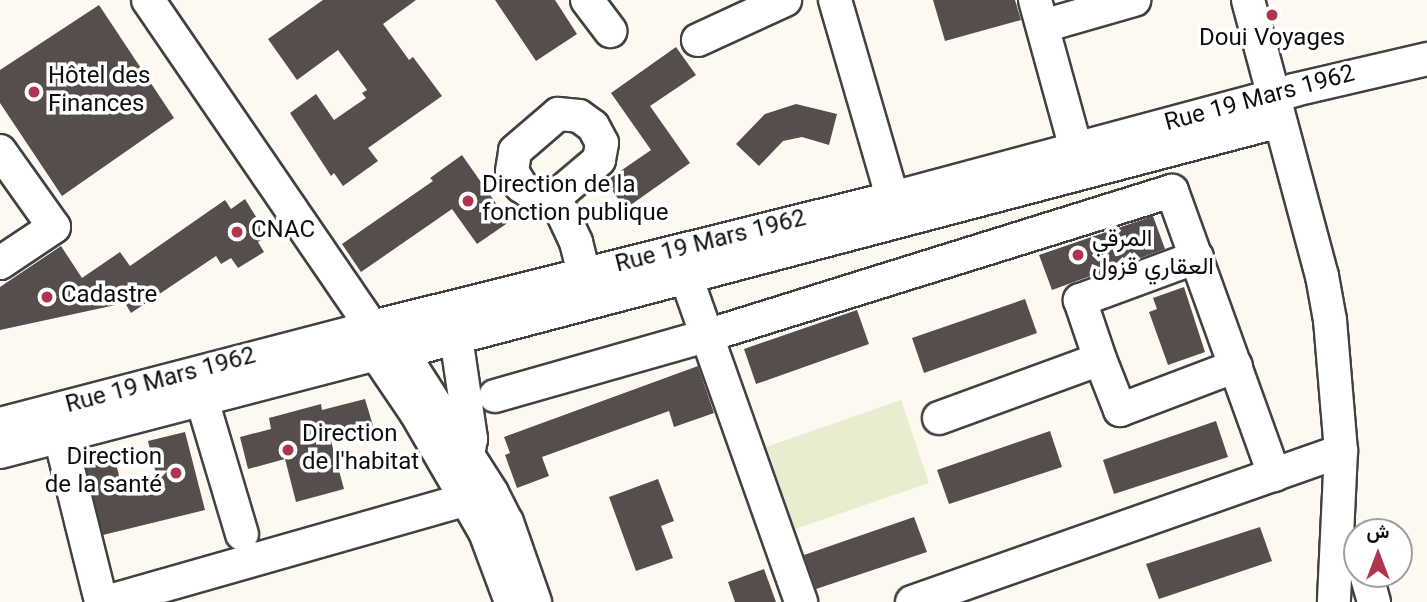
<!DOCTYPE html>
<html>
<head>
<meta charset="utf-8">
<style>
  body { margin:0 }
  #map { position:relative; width:1427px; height:602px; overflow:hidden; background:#fdf9f1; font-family:Georgia,Vazirmatn,serif }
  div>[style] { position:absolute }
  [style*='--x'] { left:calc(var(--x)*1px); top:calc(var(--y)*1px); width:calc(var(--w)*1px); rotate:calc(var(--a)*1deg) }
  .pitch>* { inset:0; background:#e7edce }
  .building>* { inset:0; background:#554e4c }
  .roads { filter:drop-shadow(2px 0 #414141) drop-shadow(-2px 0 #414141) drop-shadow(0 2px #414141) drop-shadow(0 -2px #414141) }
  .minor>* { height:32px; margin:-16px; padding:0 16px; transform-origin:16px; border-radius:16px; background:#fff }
  .dots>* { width:19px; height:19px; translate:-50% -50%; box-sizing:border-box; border:4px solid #fff; border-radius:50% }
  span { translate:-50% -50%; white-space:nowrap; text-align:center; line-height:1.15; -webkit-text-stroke:7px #fff; paint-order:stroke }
  .poi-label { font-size:24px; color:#0e0e0e }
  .left { translate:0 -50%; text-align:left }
  .right { translate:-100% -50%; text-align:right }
  .street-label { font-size:24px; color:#0e0e0e }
  .north { position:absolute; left:1343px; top:518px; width:70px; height:70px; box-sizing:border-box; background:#fff; border:2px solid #9f9f9f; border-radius:50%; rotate:0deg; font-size:19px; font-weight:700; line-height:28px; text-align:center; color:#0e0e0e }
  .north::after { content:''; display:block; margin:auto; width:24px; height:32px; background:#af354f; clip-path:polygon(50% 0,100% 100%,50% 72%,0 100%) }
</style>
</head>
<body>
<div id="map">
  <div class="pitch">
    <div style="clip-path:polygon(901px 400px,929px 483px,795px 529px,766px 447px)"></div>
  </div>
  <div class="building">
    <div style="clip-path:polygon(323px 0,416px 0,383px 24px,409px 60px,413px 57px,442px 96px,368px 148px,378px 161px,343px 186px,334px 173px,331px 176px,290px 113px,316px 94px,334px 120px,366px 98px,362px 93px,367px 90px,338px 50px,297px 80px,268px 39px)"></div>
    <div style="clip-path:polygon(495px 0,555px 0,577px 34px,536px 61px)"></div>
    <div style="clip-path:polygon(933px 0,1015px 0,1021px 20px,945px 41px)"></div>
    <div style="clip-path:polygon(99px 5px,174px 118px,62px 196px,0 103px,0 70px)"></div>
    <div style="clip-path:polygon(676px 47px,696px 75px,650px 106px,690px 163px,625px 209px,606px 181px,651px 150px,611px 93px)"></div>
    <div style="clip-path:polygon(796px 104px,837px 114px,829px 145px,802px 137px,783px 141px,759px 166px,736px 144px,765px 114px)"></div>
    <div style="clip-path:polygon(462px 155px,509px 222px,477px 244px,452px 209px,361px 272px,342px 244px,433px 181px,430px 178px)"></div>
    <div style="clip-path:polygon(245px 199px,268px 236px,258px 242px,264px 252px,238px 268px,231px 258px,221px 264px,216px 256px,131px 313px,125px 303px,0 330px,0 287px,61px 246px,82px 278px,120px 252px,130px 266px,225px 200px,231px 209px)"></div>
    <div style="clip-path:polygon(1153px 216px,1165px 249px,1052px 290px,1039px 255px)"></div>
    <div style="clip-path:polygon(1184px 287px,1205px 352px,1168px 365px,1149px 312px,1157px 309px,1153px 298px)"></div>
    <div style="clip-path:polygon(1025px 299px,1037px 333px,924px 373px,912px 338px)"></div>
    <div style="clip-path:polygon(857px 310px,869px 344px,756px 384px,744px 349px)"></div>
    <div style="clip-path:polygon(698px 366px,714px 413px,674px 427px,669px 411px,542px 457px,549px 476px,517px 488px,505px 455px,510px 453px,504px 437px)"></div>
    <div style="clip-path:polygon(365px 399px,374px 429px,331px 441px,344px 489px,296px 502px,285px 459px,248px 469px,240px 437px,271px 429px,269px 418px,321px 404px,322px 410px)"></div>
    <div style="clip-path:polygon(1216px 421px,1228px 457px,1114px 494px,1103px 460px)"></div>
    <div style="clip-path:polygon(1050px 431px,1062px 467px,949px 504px,937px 470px)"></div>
    <div style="clip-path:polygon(185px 432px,205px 510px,103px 535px,84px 459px,113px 452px,124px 495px,159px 486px,148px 441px)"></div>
    <div style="clip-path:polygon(658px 479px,674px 521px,661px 526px,673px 558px,636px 571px,609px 497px)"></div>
    <div style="clip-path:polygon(914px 517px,927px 552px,816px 589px,804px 555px)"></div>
    <div style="clip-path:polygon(1260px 527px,1272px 561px,1159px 599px,1146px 564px)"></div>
    <div style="clip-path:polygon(764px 569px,776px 602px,735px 602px,728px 582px)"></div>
  </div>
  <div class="roads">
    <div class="minor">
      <div style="--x:148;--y:0;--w:396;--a:55.6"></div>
      <div style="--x:372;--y:327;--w:39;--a:40"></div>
      <div style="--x:402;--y:352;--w:167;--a:57.4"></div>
      <div style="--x:492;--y:493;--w:33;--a:63"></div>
      <div style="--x:507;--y:522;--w:85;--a:70.7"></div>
      <div style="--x:587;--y:0;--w:39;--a:53"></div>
      <div style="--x:835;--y:0;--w:226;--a:73.8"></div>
      <div style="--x:1035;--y:0;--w:155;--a:74.6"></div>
      <div style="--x:1248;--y:0;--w:286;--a:75"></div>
      <div style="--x:1322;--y:276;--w:45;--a:79.7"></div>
      <div style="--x:1330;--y:320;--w:131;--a:85.2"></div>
      <div style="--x:1341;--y:451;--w:151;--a:92.7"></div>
      <div style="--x:1043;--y:26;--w:95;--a:-15.9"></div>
      <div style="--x:698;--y:40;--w:96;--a:-24.7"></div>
      <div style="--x:0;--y:151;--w:93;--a:54.6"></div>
      <div style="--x:54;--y:227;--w:65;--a:146.3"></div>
      <div style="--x:555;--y:197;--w:18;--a:180"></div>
      <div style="--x:537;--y:197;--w:19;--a:-145"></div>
      <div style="--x:521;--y:186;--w:17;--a:-121"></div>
      <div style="--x:512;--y:171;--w:20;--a:-81"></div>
      <div style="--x:515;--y:151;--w:57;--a:-40.7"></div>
      <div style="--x:558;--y:114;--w:21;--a:5"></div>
      <div style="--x:579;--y:116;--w:17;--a:36"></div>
      <div style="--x:593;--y:126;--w:19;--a:62"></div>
      <div style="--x:602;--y:143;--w:17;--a:100"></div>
      <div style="--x:599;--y:160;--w:57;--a:139.9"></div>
      <div style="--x:555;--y:197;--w:50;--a:65"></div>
      <div style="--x:576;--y:242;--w:33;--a:76"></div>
      <div style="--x:679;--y:257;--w:366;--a:70.5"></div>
      <div style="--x:1197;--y:257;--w:125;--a:159.8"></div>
      <div style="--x:1080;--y:300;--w:62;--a:71.3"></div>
      <div style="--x:1100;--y:359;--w:55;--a:68.6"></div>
      <div style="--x:1120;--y:410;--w:124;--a:-20.8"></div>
      <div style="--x:373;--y:336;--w:18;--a:81"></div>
      <div style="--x:376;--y:354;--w:71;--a:55.9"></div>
      <div style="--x:416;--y:413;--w:138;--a:59.9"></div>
      <div style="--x:485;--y:532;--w:75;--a:69.6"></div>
      <div style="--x:456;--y:337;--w:103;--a:81.6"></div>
      <div style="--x:471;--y:439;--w:15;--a:101"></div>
      <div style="--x:495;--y:396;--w:219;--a:-15.9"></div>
      <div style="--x:706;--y:336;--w:488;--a:-17.3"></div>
      <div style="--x:1172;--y:191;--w:302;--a:70.2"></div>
      <div style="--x:202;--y:400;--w:140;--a:73.4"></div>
      <div style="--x:939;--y:418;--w:171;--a:-20.1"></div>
      <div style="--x:0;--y:424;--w:384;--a:-14.6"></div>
      <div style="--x:372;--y:327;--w:536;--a:-13.93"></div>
      <div style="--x:892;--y:198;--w:416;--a:-15"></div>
      <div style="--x:1294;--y:90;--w:137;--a:-13.1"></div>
      <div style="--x:60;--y:437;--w:170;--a:76"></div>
      <div style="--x:0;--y:452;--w:389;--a:-14.6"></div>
      <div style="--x:376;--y:354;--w:26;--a:-4"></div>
      <div style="--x:402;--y:352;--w:908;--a:-14.74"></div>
      <div style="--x:1366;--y:574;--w:29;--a:74"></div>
      <div style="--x:106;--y:602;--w:376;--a:-15.9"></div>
      <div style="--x:912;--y:602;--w:455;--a:-19.4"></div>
    </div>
  </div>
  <div class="dots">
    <div style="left:1272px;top:15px;background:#af354f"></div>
    <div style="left:34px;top:92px;background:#af354f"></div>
    <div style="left:468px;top:201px;background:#af354f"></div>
    <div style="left:237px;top:232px;background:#af354f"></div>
    <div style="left:1078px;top:255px;background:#af354f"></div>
    <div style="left:47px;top:297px;background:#af354f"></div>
    <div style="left:288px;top:450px;background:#af354f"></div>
    <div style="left:176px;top:473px;background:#af354f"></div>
  </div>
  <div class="poi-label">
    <span style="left:1272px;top:40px">Doui Voyages</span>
    <span class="left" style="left:48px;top:92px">Hôtel des<br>Finances</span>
    <span class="left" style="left:482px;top:201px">Direction de la<br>fonction publique</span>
    <span class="left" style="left:251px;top:232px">CNAC</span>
    <span class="left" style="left:1092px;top:255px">المرقي<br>العقاري قزول</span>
    <span class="left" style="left:61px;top:297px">Cadastre</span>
    <span class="left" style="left:302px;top:450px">Direction<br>de l'habitat</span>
    <span class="right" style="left:162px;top:473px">Direction<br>de la santé</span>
  </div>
  <div class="street-label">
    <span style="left:1260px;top:100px;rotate:-15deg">Rue 19 Mars 1962</span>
    <span style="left:711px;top:243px;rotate:-14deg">Rue 19 Mars 1962</span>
    <span style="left:161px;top:382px;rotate:-15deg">Rue 19 Mars 1962</span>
  </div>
  <div class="north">ش</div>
</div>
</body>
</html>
